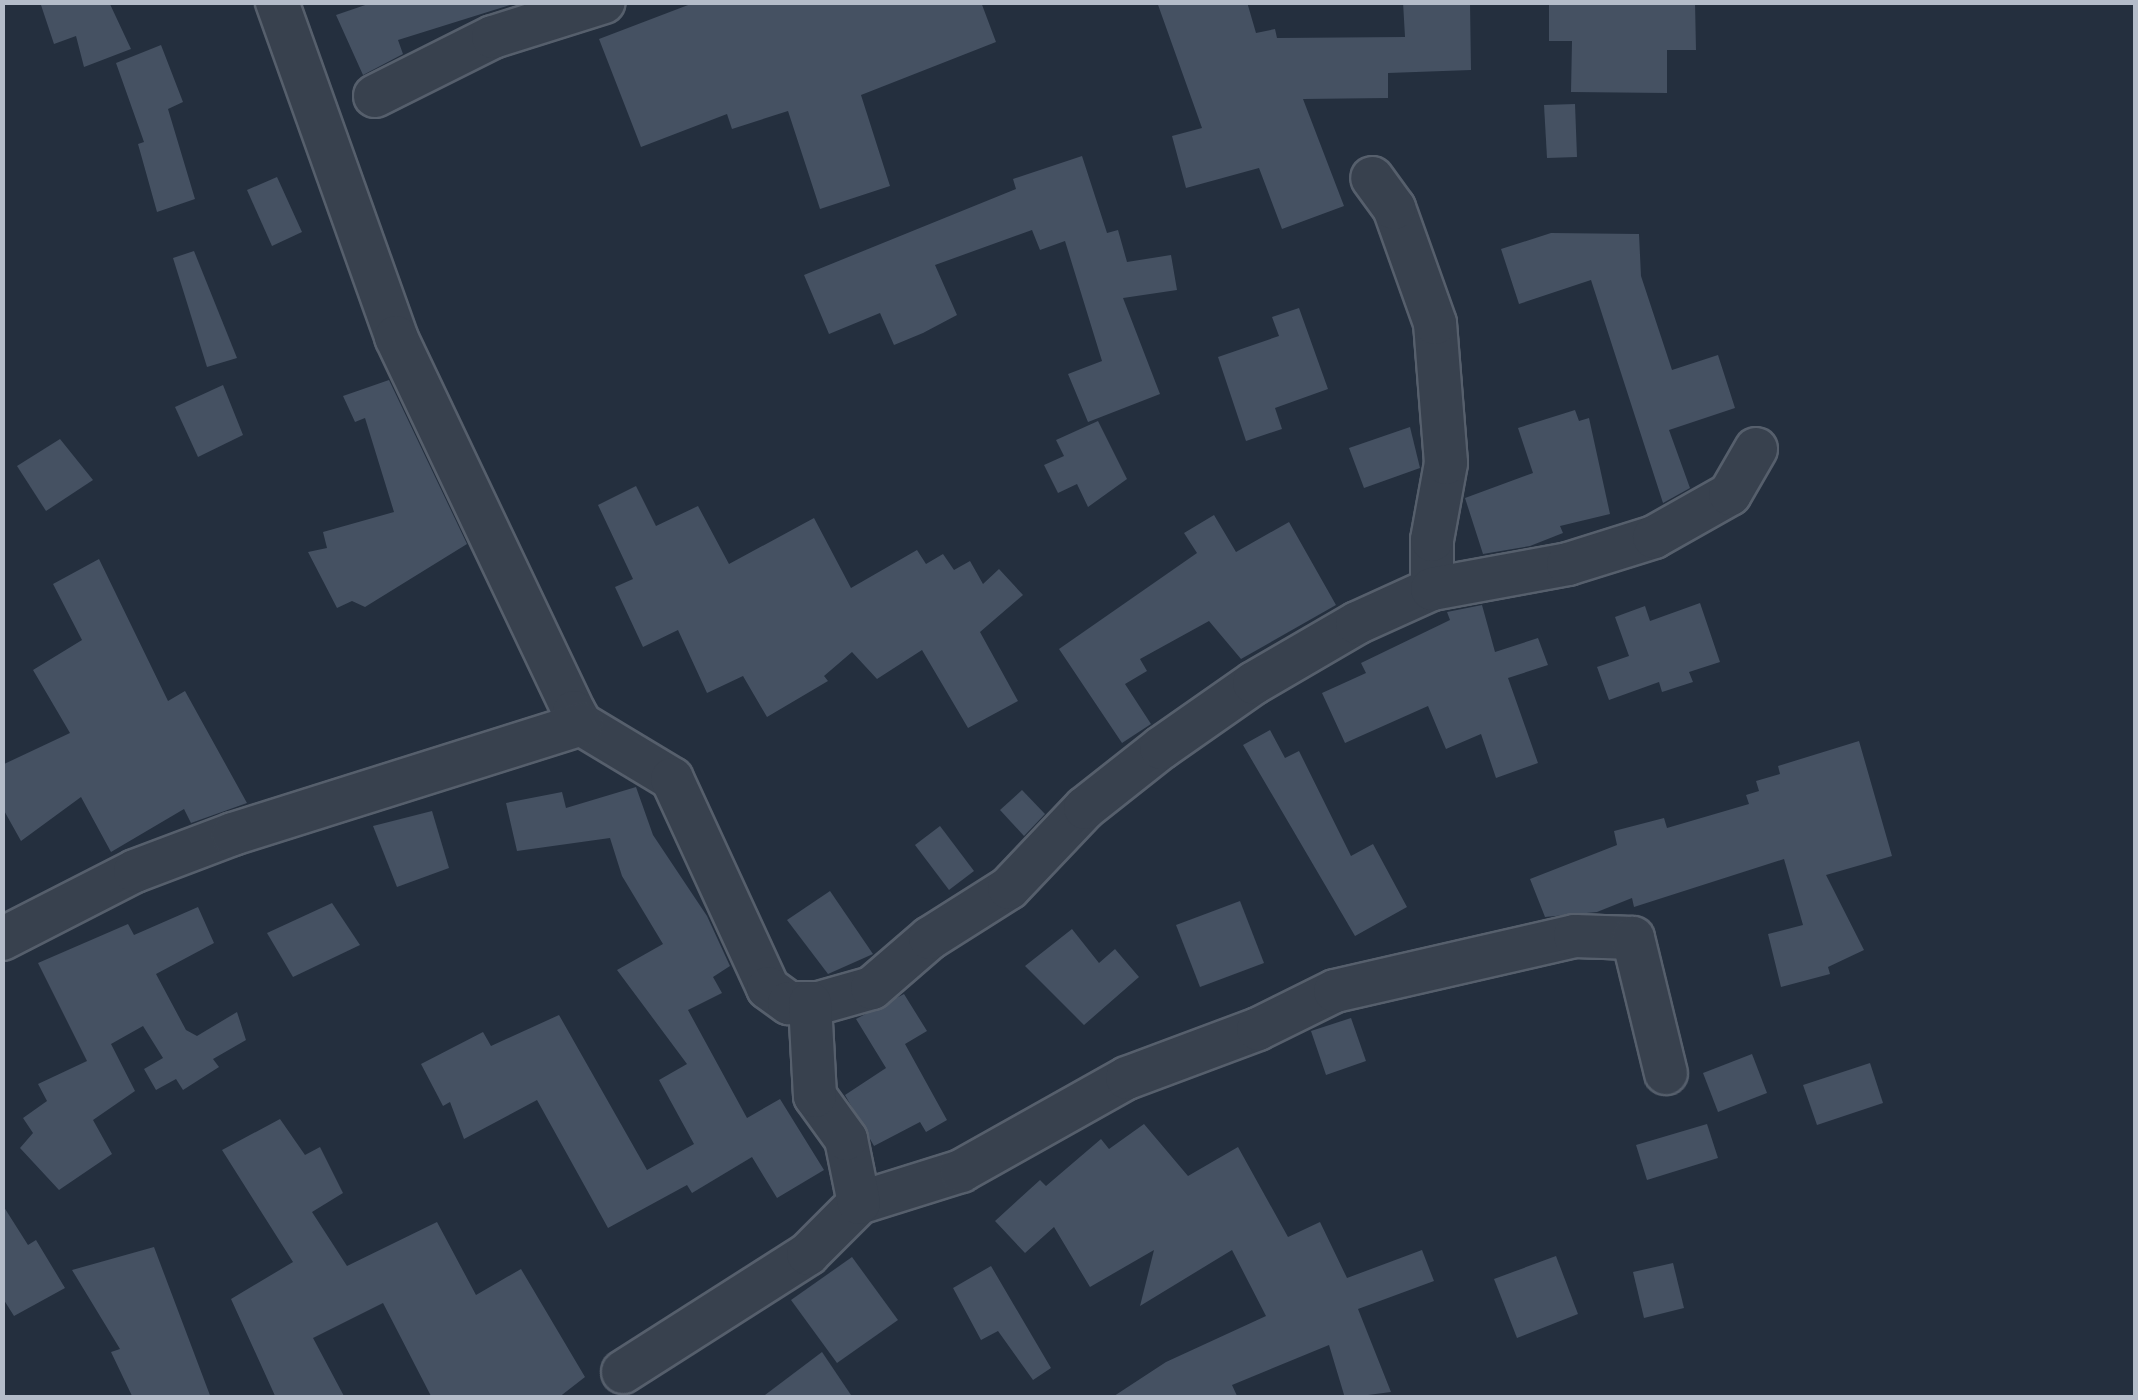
<!DOCTYPE html>
<html>
<head>
<meta charset="utf-8">
<style>
  body { margin:0 }
  #map { position:relative; width:2138px; height:1400px; overflow:hidden; background:#242f3e; font-family:"Varela Round",sans-serif }
  div>[style] { position:absolute }
  [style*='--x'] { left:calc(var(--x)*1px); top:calc(var(--y)*1px); width:calc(var(--w)*1px); rotate:calc(var(--a)*1deg) }
  .building>* { inset:0; background:#455162 }
  .roads { filter:drop-shadow(2px 0 #565f6c) drop-shadow(-2px 0 #565f6c) drop-shadow(0 2px #565f6c) drop-shadow(0 -2px #565f6c) }
  .street>* { height:42px; margin:-21px; padding:0 21px; transform-origin:21px; border-radius:21px; background:#38414e }
  span { translate:-50% -50%; white-space:nowrap; text-align:center; line-height:1.15; -webkit-text-stroke:8px #1d2633; paint-order:stroke }
  .frame { position:absolute; inset:0; border:5px solid #b4bcc9; pointer-events:none }
</style>
</head>
<body>
<div id="map">
  <div class="building">
    <div style="clip-path:polygon(40px 2px,109px 2px,131px 49px,84px 67px,76px 36px,54px 44px)"></div>
    <div style="clip-path:polygon(374px 2px,510px 2px,510px 5px,398px 40px,403px 54px,363px 75px,336px 15px)"></div>
    <div style="clip-path:polygon(696px 2px,981px 2px,996px 42px,861px 95px,890px 186px,820px 209px,788px 111px,732px 129px,727px 114px,641px 147px,599px 39px)"></div>
    <div style="clip-path:polygon(1157px 2px,1247px 2px,1256px 33px,1275px 29px,1277px 38px,1405px 37px,1403px 2px,1470px 2px,1471px 70px,1388px 73px,1388px 98px,1303px 99px,1344px 206px,1282px 229px,1259px 168px,1186px 188px,1172px 136px,1202px 128px)"></div>
    <div style="clip-path:polygon(1549px 2px,1695px 2px,1696px 50px,1667px 50px,1667px 93px,1571px 92px,1572px 41px,1549px 41px)"></div>
    <div style="clip-path:polygon(161px 45px,183px 102px,168px 109px,195px 199px,157px 212px,138px 144px,144px 142px,116px 63px)"></div>
    <div style="clip-path:polygon(1575px 104px,1577px 157px,1547px 158px,1544px 105px)"></div>
    <div style="clip-path:polygon(1082px 156px,1107px 233px,1118px 230px,1127px 262px,1171px 255px,1177px 290px,1123px 298px,1160px 394px,1088px 422px,1068px 374px,1102px 361px,1065px 241px,1040px 250px,1032px 230px,935px 265px,957px 315px,923px 333px,894px 345px,880px 313px,829px 334px,804px 275px,1016px 189px,1013px 179px)"></div>
    <div style="clip-path:polygon(277px 177px,302px 232px,272px 246px,247px 190px)"></div>
    <div style="clip-path:polygon(1551px 233px,1639px 234px,1641px 276px,1672px 370px,1718px 355px,1735px 408px,1669px 430px,1690px 488px,1663px 503px,1591px 280px,1519px 304px,1501px 249px)"></div>
    <div style="clip-path:polygon(194px 251px,237px 358px,207px 367px,173px 258px)"></div>
    <div style="clip-path:polygon(1299px 308px,1328px 389px,1275px 408px,1282px 429px,1246px 441px,1218px 357px,1279px 336px,1272px 317px)"></div>
    <div style="clip-path:polygon(389px 380px,467px 544px,365px 607px,352px 601px,337px 608px,308px 552px,327px 548px,323px 532px,394px 512px,365px 418px,355px 422px,343px 396px)"></div>
    <div style="clip-path:polygon(223px 385px,243px 435px,198px 457px,175px 407px)"></div>
    <div style="clip-path:polygon(1575px 410px,1579px 421px,1589px 418px,1610px 514px,1560px 526px,1563px 533px,1530px 546px,1483px 554px,1465px 498px,1533px 473px,1518px 428px)"></div>
    <div style="clip-path:polygon(1098px 421px,1127px 479px,1088px 507px,1077px 484px,1058px 493px,1044px 465px,1064px 456px,1056px 440px)"></div>
    <div style="clip-path:polygon(1410px 427px,1420px 468px,1364px 488px,1349px 448px)"></div>
    <div style="clip-path:polygon(60px 439px,93px 480px,46px 511px,17px 466px)"></div>
    <div style="clip-path:polygon(636px 486px,656px 526px,698px 506px,729px 564px,814px 518px,851px 588px,917px 550px,926px 564px,943px 554px,954px 570px,970px 561px,983px 584px,999px 569px,1023px 595px,980px 632px,1018px 701px,968px 728px,922px 650px,877px 679px,852px 652px,824px 676px,828px 681px,767px 717px,743px 676px,707px 693px,678px 630px,643px 647px,615px 587px,633px 579px,598px 505px)"></div>
    <div style="clip-path:polygon(1214px 515px,1236px 552px,1289px 522px,1336px 605px,1241px 659px,1209px 621px,1140px 659px,1147px 671px,1125px 684px,1151px 724px,1122px 743px,1059px 649px,1197px 553px,1184px 533px)"></div>
    <div style="clip-path:polygon(99px 559px,168px 701px,185px 691px,247px 803px,191px 823px,184px 809px,111px 852px,81px 797px,21px 841px,2px 807px,2px 765px,70px 733px,33px 670px,82px 640px,53px 584px)"></div>
    <div style="clip-path:polygon(1700px 603px,1720px 662px,1689px 672px,1693px 682px,1662px 692px,1659px 682px,1609px 700px,1597px 667px,1629px 656px,1615px 617px,1645px 606px,1650px 621px)"></div>
    <div style="clip-path:polygon(1482px 605px,1495px 652px,1538px 638px,1548px 665px,1508px 678px,1538px 763px,1496px 778px,1481px 734px,1446px 749px,1428px 706px,1345px 743px,1322px 693px,1366px 673px,1361px 663px,1450px 620px,1447px 612px)"></div>
    <div style="clip-path:polygon(1270px 730px,1285px 758px,1299px 751px,1351px 856px,1373px 844px,1407px 907px,1355px 936px,1243px 745px)"></div>
    <div style="clip-path:polygon(1859px 741px,1892px 856px,1826px 875px,1864px 950px,1828px 967px,1830px 974px,1781px 987px,1768px 934px,1803px 925px,1784px 859px,1634px 907px,1632px 898px,1597px 912px,1545px 917px,1530px 879px,1617px 845px,1614px 831px,1664px 818px,1667px 828px,1749px 804px,1746px 795px,1759px 791px,1756px 781px,1780px 774px,1778px 766px)"></div>
    <div style="clip-path:polygon(636px 787px,653px 835px,707px 916px,730px 966px,713px 977px,722px 993px,688px 1010px,747px 1118px,780px 1099px,824px 1170px,777px 1198px,752px 1157px,692px 1193px,687px 1185px,608px 1228px,537px 1100px,464px 1139px,450px 1102px,443px 1106px,421px 1064px,483px 1032px,491px 1046px,559px 1015px,647px 1170px,694px 1144px,659px 1080px,687px 1064px,617px 970px,663px 944px,622px 876px,610px 838px,517px 851px,506px 803px,562px 792px,566px 808px)"></div>
    <div style="clip-path:polygon(1022px 790px,1045px 814px,1024px 836px,1000px 810px)"></div>
    <div style="clip-path:polygon(432px 811px,449px 868px,397px 887px,373px 826px)"></div>
    <div style="clip-path:polygon(940px 826px,974px 871px,949px 890px,915px 845px)"></div>
    <div style="clip-path:polygon(830px 891px,873px 954px,828px 974px,787px 920px)"></div>
    <div style="clip-path:polygon(1240px 901px,1264px 963px,1200px 987px,1176px 925px)"></div>
    <div style="clip-path:polygon(332px 903px,360px 945px,293px 977px,267px 933px)"></div>
    <div style="clip-path:polygon(198px 907px,214px 943px,156px 974px,186px 1030px,197px 1036px,237px 1012px,246px 1040px,213px 1059px,219px 1067px,183px 1090px,176px 1079px,156px 1090px,144px 1069px,163px 1058px,143px 1026px,111px 1044px,135px 1091px,93px 1120px,112px 1154px,59px 1190px,20px 1148px,33px 1133px,23px 1118px,47px 1101px,38px 1084px,87px 1061px,38px 963px,128px 924px,134px 935px)"></div>
    <div style="clip-path:polygon(1072px 929px,1099px 963px,1115px 949px,1139px 977px,1084px 1025px,1025px 966px)"></div>
    <div style="clip-path:polygon(904px 994px,927px 1031px,905px 1044px,947px 1120px,926px 1132px,920px 1122px,874px 1146px,845px 1095px,886px 1068px,856px 1019px)"></div>
    <div style="clip-path:polygon(1351px 1018px,1366px 1061px,1326px 1075px,1311px 1031px)"></div>
    <div style="clip-path:polygon(1752px 1054px,1767px 1093px,1718px 1112px,1703px 1073px)"></div>
    <div style="clip-path:polygon(1870px 1063px,1883px 1103px,1817px 1125px,1803px 1085px)"></div>
    <div style="clip-path:polygon(280px 1119px,305px 1155px,320px 1147px,343px 1193px,312px 1212px,347px 1266px,437px 1222px,476px 1295px,521px 1269px,585px 1377px,558px 1398px,432px 1398px,383px 1303px,313px 1338px,345px 1398px,276px 1398px,231px 1299px,293px 1262px,222px 1150px)"></div>
    <div style="clip-path:polygon(1144px 1124px,1188px 1176px,1238px 1147px,1288px 1237px,1320px 1222px,1347px 1278px,1422px 1250px,1434px 1281px,1358px 1309px,1391px 1392px,1345px 1398px,1329px 1345px,1232px 1385px,1238px 1398px,1111px 1398px,1166px 1362px,1266px 1316px,1232px 1250px,1140px 1306px,1154px 1250px,1090px 1287px,1054px 1227px,1025px 1253px,995px 1221px,1040px 1180px,1046px 1186px,1101px 1139px,1109px 1149px)"></div>
    <div style="clip-path:polygon(1707px 1124px,1718px 1158px,1647px 1180px,1636px 1145px)"></div>
    <div style="clip-path:polygon(2px 1204px,28px 1245px,36px 1240px,65px 1288px,14px 1316px,2px 1297px)"></div>
    <div style="clip-path:polygon(154px 1247px,211px 1398px,133px 1398px,111px 1352px,120px 1349px,72px 1270px)"></div>
    <div style="clip-path:polygon(1556px 1256px,1578px 1314px,1517px 1338px,1494px 1279px)"></div>
    <div style="clip-path:polygon(852px 1257px,898px 1320px,837px 1363px,791px 1300px)"></div>
    <div style="clip-path:polygon(1673px 1263px,1684px 1308px,1644px 1318px,1633px 1272px)"></div>
    <div style="clip-path:polygon(991px 1266px,1051px 1368px,1033px 1380px,998px 1331px,981px 1340px,953px 1288px)"></div>
    <div style="clip-path:polygon(822px 1352px,853px 1398px,761px 1398px)"></div>
  </div>
  <div class="roads">
    <div class="street">
      <div style="--x:277;--y:2;--w:356;--a:70.4"></div>
      <div style="--x:396;--y:337;--w:415;--a:64.6"></div>
      <div style="--x:574;--y:712;--w:14;--a:60"></div>
      <div style="--x:581;--y:724;--w:106;--a:31.1"></div>
      <div style="--x:672;--y:779;--w:230;--a:65.3"></div>
      <div style="--x:768;--y:988;--w:26;--a:36"></div>
      <div style="--x:789;--y:1003;--w:30;--a:0"></div>
      <div style="--x:819;--y:1003;--w:55;--a:-15.8"></div>
      <div style="--x:872;--y:988;--w:77;--a:-40.8"></div>
      <div style="--x:930;--y:938;--w:93;--a:-32.3"></div>
      <div style="--x:1009;--y:888;--w:110;--a:-46.5"></div>
      <div style="--x:1085;--y:808;--w:97;--a:-38.3"></div>
      <div style="--x:1161;--y:748;--w:113;--a:-35"></div>
      <div style="--x:1254;--y:683;--w:119;--a:-30.2"></div>
      <div style="--x:1357;--y:623;--w:82;--a:-24.4"></div>
      <div style="--x:1432;--y:589;--w:49;--a:-90"></div>
      <div style="--x:1432;--y:540;--w:78;--a:-79.7"></div>
      <div style="--x:1446;--y:463;--w:140;--a:-94.5"></div>
      <div style="--x:1435;--y:323;--w:122;--a:-109.6"></div>
      <div style="--x:1394;--y:208;--w:37;--a:-126"></div>
      <div style="--x:375;--y:96;--w:132;--a:-26.6"></div>
      <div style="--x:493;--y:37;--w:116;--a:-17.5"></div>
      <div style="--x:1432;--y:589;--w:138;--a:-10.4"></div>
      <div style="--x:1568;--y:564;--w:90;--a:-17.4"></div>
      <div style="--x:1654;--y:537;--w:87;--a:-29.5"></div>
      <div style="--x:1730;--y:494;--w:52;--a:-60"></div>
      <div style="--x:2;--y:939;--w:149;--a:-27.1"></div>
      <div style="--x:135;--y:871;--w:105;--a:-20.7"></div>
      <div style="--x:233;--y:834;--w:365;--a:-17.5"></div>
      <div style="--x:859;--y:1203;--w:107;--a:-17.4"></div>
      <div style="--x:961;--y:1171;--w:190;--a:-29.3"></div>
      <div style="--x:1127;--y:1078;--w:140;--a:-20.5"></div>
      <div style="--x:1258;--y:1029;--w:86;--a:-26.3"></div>
      <div style="--x:1335;--y:991;--w:246;--a:-12.9"></div>
      <div style="--x:1575;--y:936;--w:58;--a:2"></div>
      <div style="--x:1633;--y:938;--w:139;--a:76.3"></div>
      <div style="--x:623;--y:1372;--w:219;--a:-32.5"></div>
      <div style="--x:808;--y:1254;--w:72;--a:-45"></div>
      <div style="--x:859;--y:1203;--w:65;--a:-101.5"></div>
      <div style="--x:846;--y:1139;--w:53;--a:-125.8"></div>
      <div style="--x:815;--y:1096;--w:93;--a:-93.1"></div>
    </div>
  </div>
  <div class="frame"></div>
</div>
</body>
</html>
